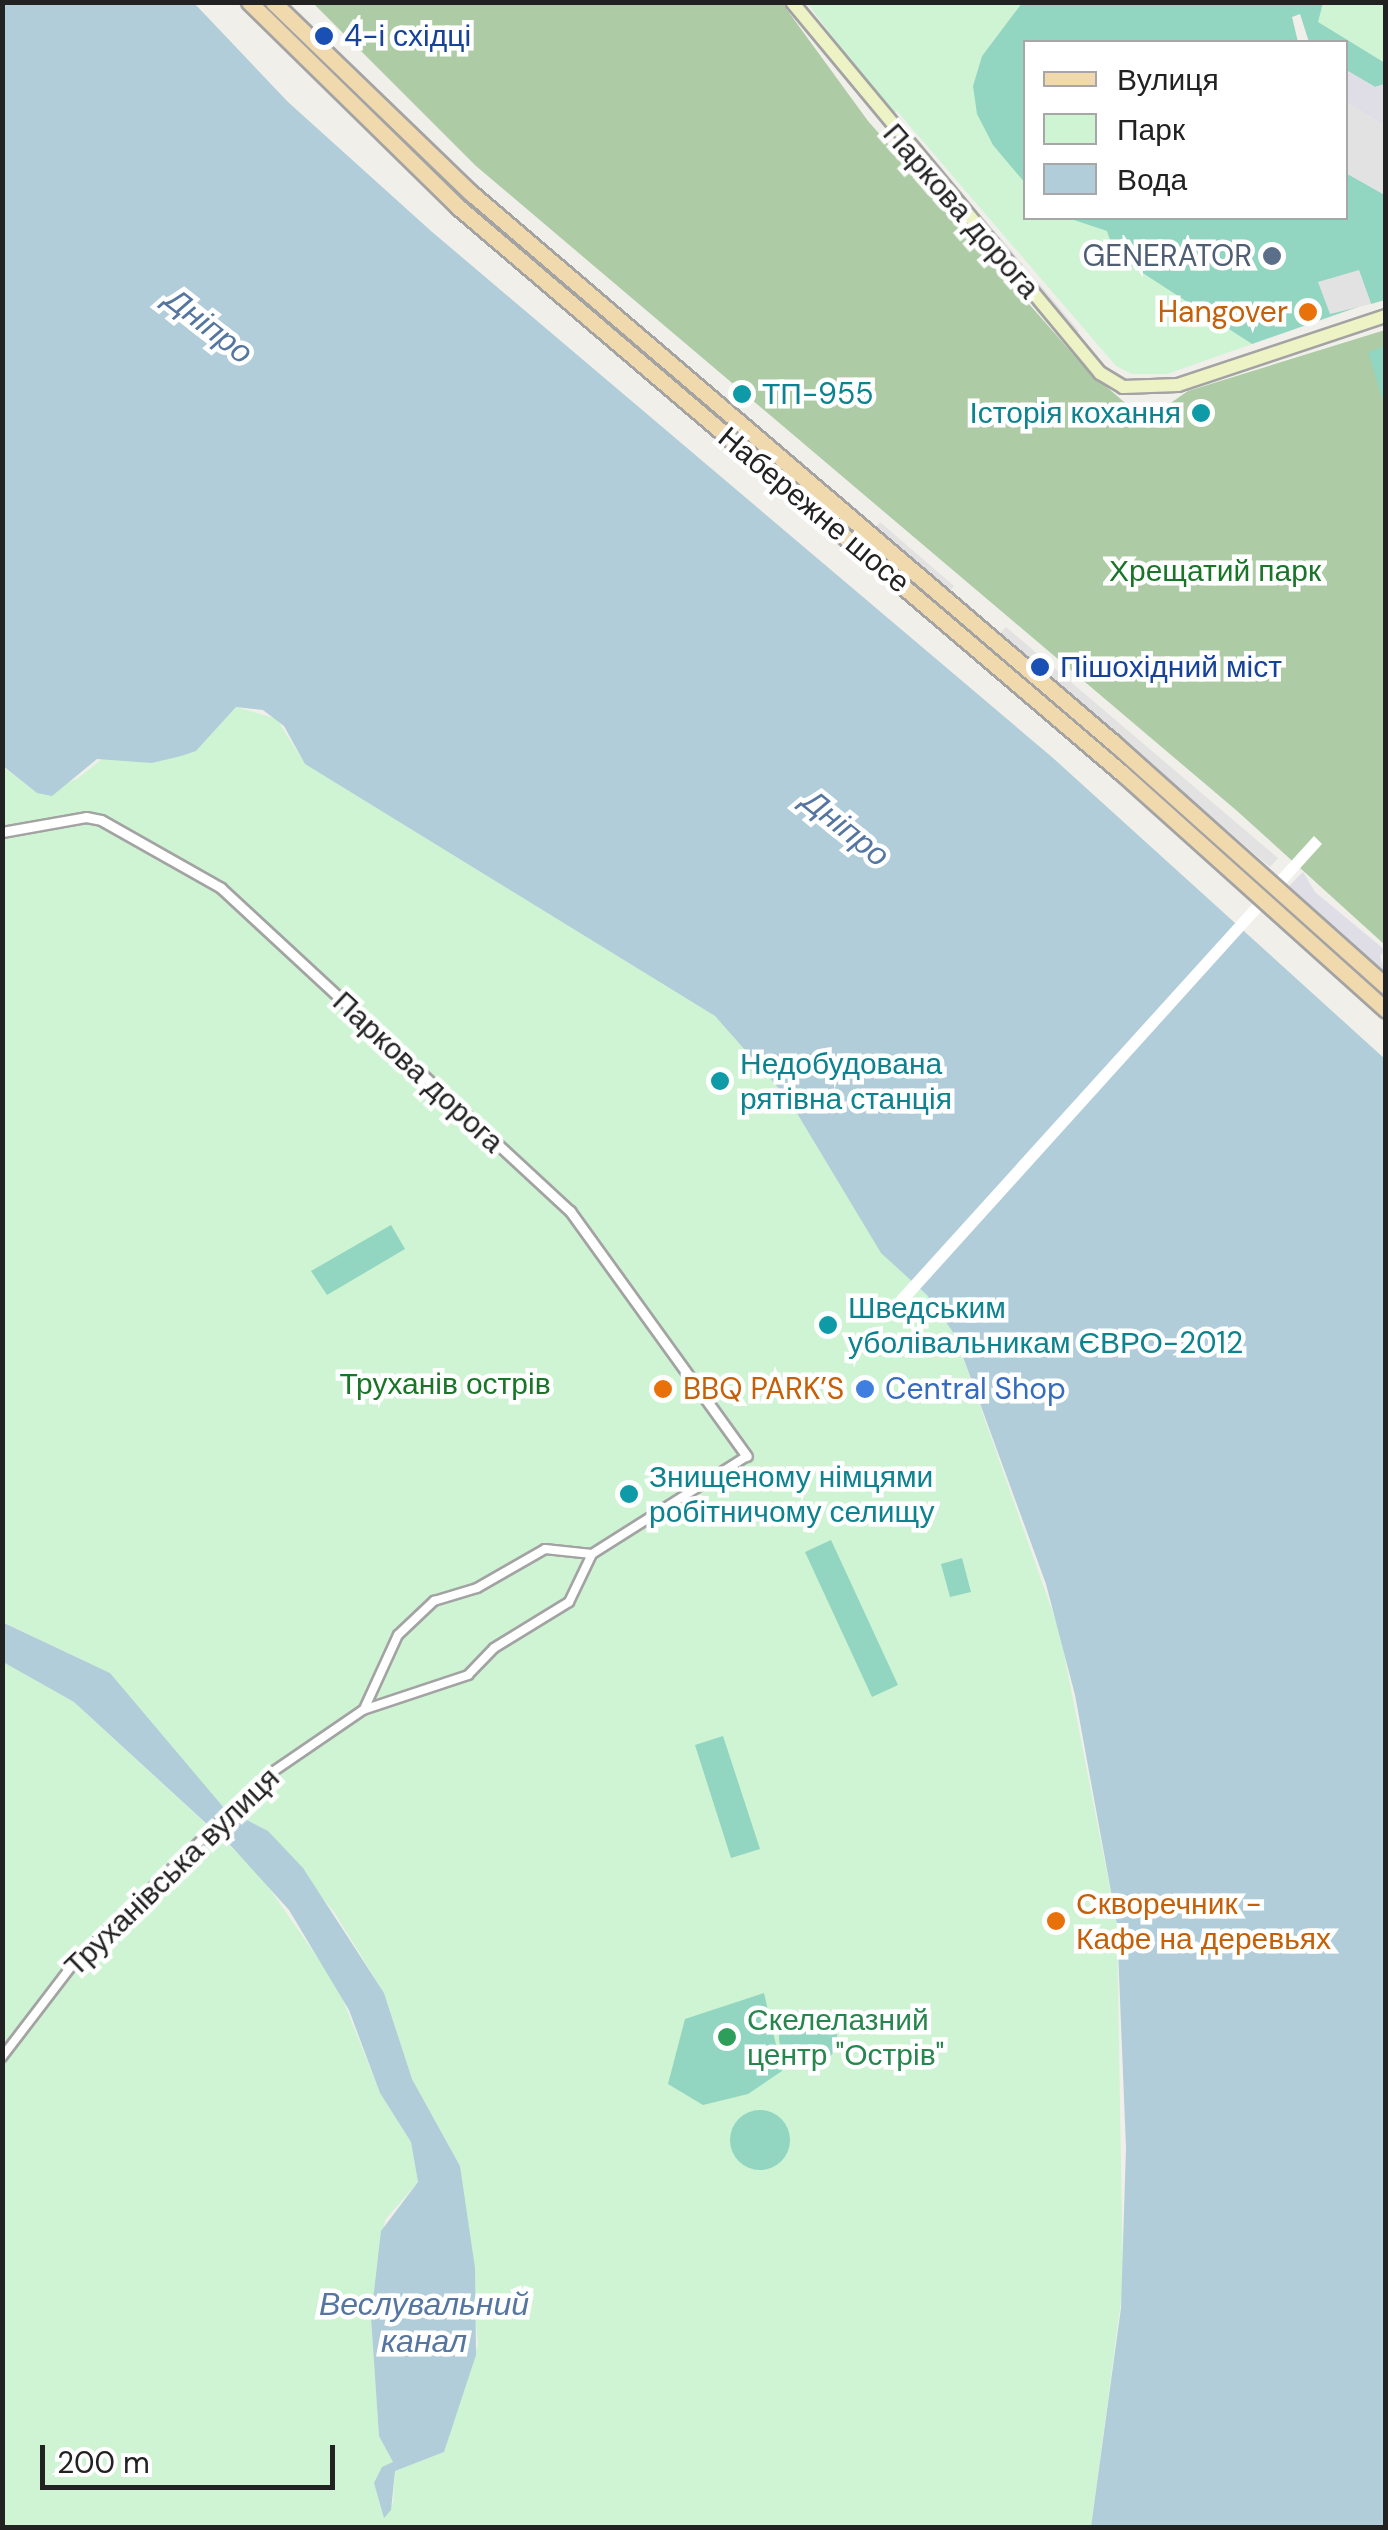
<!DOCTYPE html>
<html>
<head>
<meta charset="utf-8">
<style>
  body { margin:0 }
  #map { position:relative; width:1388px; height:2530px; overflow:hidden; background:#f1efea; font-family:"DM Sans",sans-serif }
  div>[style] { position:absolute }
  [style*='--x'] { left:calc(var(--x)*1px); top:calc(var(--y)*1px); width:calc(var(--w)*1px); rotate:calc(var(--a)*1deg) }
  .forest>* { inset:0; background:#adcba4 }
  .park>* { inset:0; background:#cef4d3 }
  .pitch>* { inset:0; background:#92d5c0 }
  .round { border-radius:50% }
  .parking>* { inset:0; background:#e2e2e2 }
  .plaza>* { inset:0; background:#dfdee7 }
  .water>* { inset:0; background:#b0cdd9 }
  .pier>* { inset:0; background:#fff }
  .roads { filter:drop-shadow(2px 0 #a3a3a3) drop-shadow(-2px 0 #a3a3a3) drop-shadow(0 2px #a3a3a3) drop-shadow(0 -2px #a3a3a3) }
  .pedestrian>* { height:8px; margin:-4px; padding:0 4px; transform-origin:4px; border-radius:4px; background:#fff }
  .minor>* { height:9px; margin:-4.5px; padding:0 4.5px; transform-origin:4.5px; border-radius:4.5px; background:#fff }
  .secondary>* { height:12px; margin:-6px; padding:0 6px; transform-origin:6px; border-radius:6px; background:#eef3c6 }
  .primary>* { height:15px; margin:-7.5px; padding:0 7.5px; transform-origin:7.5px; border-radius:7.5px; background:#f1d9ae }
  .dots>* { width:28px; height:28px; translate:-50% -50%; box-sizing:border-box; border:5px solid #fff; border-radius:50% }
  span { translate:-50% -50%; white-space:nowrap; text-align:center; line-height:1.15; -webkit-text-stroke:9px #fff; paint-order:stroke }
  .transit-label { font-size:30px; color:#164399 }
  .left { translate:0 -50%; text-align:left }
  .street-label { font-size:30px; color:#222 }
  .service-label { font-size:30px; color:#4e5e75 }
  .right { translate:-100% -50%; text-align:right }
  .food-label { font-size:30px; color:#c56008 }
  .culture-label { font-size:30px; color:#0d838f }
  .park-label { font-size:30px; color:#1a7528 }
  .shop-label { font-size:30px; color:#366cbe }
  .leisure-label { font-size:30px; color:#27864d }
  .water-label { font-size:32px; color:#5576a0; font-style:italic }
  .frame { position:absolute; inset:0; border:5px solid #222; pointer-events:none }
  .legend { position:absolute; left:1023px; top:40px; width:325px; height:180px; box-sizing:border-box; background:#fff; border:2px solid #a7a7a7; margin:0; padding:12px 18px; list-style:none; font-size:30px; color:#222 }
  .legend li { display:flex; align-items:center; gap:20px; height:50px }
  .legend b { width:50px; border:2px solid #a7a7a7 }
  .scale { position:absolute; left:40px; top:2445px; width:295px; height:45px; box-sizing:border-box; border:5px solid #222; border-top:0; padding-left:12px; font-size:30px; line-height:35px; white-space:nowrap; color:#222; -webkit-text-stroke:8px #fff; paint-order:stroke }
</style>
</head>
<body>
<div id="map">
  <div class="forest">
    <div style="clip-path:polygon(313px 3px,782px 3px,868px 121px,1087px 370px,1138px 414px,1159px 411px,1188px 391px,1385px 330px,1385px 945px,1236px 810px,476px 166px)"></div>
  </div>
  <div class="park">
    <div style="clip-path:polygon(807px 3px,1022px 3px,982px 56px,973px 86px,1025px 183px,1026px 218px,1068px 218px,1108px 231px,1115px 255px,1252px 344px,1167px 374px,1132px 374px,1116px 366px,897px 111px,891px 114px)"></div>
    <div style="clip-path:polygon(1323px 3px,1385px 3px,1385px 63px,1317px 22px)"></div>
    <div style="clip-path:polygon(236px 707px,277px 719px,305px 764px,715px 1016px,789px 1100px,881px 1252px,927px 1295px,955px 1335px,1060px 1633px,1117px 1924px,1123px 2286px,1091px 2527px,3px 2527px,3px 1662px,74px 1702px,257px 1871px,338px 1987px,380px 2093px,411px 2142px,418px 2182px,385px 2220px,371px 2318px,379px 2436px,393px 2462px,374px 2483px,384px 2517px,393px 2503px,395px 2471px,444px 2452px,478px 2344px,460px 2166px,412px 2079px,384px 1993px,334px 1912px,268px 1831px,223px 1808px,110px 1673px,3px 1622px,2px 766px,37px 793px,77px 779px,107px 755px,152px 763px,196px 751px)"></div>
  </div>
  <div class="pitch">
    <div style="clip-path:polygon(1022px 3px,1323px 3px,1318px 22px,1385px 63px,1385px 84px,1375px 87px,1346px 70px,1346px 42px,1309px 42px,1300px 14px,1292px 17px,1298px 42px,1026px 42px,1025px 183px,993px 145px,977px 114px,973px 86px,982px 56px)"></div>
    <div style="clip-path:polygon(1346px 173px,1385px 195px,1385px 300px,1371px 304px,1359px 271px,1358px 307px,1252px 344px,1115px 255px,1107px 231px,1068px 218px,1346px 218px)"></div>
    <div style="clip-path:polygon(1385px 346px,1385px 397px,1382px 398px,1368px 352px)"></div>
    <div style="clip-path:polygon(391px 1225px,405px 1249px,327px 1295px,311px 1271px)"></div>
    <div style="clip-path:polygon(831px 1540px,898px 1685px,872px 1697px,805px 1552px)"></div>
    <div style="clip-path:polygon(962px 1558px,971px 1592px,950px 1597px,941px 1564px)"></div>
    <div style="clip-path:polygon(723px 1736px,760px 1849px,731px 1858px,695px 1745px)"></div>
    <div style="clip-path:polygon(764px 1993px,782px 2071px,748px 2094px,703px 2105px,668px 2084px,685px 2019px)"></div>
    <div class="round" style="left:779px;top:2009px;width:58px;height:58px"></div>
    <div class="round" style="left:730px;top:2110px;width:60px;height:60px"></div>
  </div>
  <div class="parking">
    <div style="clip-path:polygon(1346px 102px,1385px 126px,1385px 195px,1346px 173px)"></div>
    <div style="clip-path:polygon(994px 230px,1079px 331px,1072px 336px,987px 237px)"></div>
    <div style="clip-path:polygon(1359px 270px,1371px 304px,1330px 314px,1318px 282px)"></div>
    <div style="clip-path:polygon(880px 522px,954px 586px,949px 593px,875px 529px)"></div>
    <div style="clip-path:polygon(1006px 627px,1278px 858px,1270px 867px,999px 634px)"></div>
  </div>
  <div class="plaza">
    <div style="clip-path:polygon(1346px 70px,1375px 87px,1385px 84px,1385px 126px,1346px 102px)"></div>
    <div style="clip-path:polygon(1303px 872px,1315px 892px,1385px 950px,1380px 956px,1385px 973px,1289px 886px)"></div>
  </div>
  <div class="water">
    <div style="clip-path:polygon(2px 3px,194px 3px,288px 102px,431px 231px,1053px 758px,1385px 1059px,1385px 2527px,1091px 2527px,1121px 2308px,1126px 2148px,1117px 1924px,1075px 1695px,1046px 1584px,955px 1335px,927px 1295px,881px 1253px,789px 1100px,715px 1016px,305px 764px,284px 726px,263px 710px,236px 707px,196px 751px,181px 756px,152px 763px,97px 759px,52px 796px,37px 793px,3px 766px)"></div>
    <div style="clip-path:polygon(2px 1622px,110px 1673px,224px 1808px,268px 1831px,303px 1868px,384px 1993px,412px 2079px,460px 2166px,475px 2268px,476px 2355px,444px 2452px,395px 2471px,391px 2510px,384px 2518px,374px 2483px,382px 2467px,393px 2462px,379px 2436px,371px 2318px,381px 2231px,418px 2182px,411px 2142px,380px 2093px,349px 2010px,289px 1910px,233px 1848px,74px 1702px,3px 1662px)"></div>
  </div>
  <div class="pier">
    <div style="clip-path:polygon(1314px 836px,1322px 844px,892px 1320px,883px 1312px)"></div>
  </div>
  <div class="roads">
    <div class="pedestrian">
      <div style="--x:365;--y:1707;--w:79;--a:-65.4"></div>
      <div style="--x:398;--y:1635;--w:50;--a:-43.4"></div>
      <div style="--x:434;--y:1601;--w:45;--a:-16.8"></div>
      <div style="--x:477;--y:1588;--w:78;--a:-29.8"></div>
      <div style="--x:545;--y:1549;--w:47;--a:6.1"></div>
      <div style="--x:2;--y:2057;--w:117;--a:-52.6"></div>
      <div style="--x:73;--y:1964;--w:275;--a:-44"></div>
      <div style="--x:271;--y:1773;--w:112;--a:-34.4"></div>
      <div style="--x:363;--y:1710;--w:111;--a:-18.4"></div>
      <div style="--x:468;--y:1675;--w:37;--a:-46"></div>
      <div style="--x:494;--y:1648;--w:88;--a:-31.5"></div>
      <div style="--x:569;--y:1602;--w:53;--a:-64.4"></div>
      <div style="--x:592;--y:1554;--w:183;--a:-32.3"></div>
    </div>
    <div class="minor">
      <div style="--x:2;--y:832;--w:85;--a:-10.1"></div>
      <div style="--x:86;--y:817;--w:15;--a:11"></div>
      <div style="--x:101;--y:820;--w:138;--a:29.5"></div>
      <div style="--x:221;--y:888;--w:476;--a:42.8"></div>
      <div style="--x:570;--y:1211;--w:302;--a:54.2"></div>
    </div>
    <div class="secondary">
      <div style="--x:792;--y:2;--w:482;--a:50.3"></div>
      <div style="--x:1100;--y:373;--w:27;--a:31"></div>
      <div style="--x:1123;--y:387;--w:55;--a:-2.1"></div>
      <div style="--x:1178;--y:385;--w:219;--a:-18.4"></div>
    </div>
    <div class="primary">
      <div style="--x:249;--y:2;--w:291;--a:44.4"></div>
      <div style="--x:457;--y:206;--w:875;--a:40.46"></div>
      <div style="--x:1123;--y:774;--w:353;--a:41.9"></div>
      <div style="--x:273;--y:2;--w:275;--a:44"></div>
      <div style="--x:471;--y:193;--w:848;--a:40.55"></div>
      <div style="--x:1115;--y:744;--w:363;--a:41.8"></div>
    </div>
  </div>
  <div class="dots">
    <div style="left:324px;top:36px;background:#1a4fb4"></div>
    <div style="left:1272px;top:256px;background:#5c6f8a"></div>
    <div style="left:1308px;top:312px;background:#e8710a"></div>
    <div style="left:742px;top:394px;background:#0f9aa8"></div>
    <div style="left:1201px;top:413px;background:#0f9aa8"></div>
    <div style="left:1040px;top:667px;background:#1a4fb4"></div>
    <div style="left:720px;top:1081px;background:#0f9aa8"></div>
    <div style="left:828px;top:1325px;background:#0f9aa8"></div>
    <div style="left:663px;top:1389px;background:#e8710a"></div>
    <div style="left:865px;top:1389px;background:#3f7fe0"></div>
    <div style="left:629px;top:1494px;background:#0f9aa8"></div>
    <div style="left:1056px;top:1921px;background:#e8710a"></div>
    <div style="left:727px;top:2037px;background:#2e9e5b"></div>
  </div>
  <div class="transit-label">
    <span class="left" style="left:344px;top:36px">4-і східці</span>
    <span class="left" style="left:1060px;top:667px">Пішохідний міст</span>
  </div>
  <div class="street-label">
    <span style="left:961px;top:211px;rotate:49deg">Паркова дорога</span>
    <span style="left:814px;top:510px;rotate:40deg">Набережне шосе</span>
    <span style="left:418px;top:1072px;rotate:43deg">Паркова дорога</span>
    <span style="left:172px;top:1872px;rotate:-44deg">Труханівська вулиця</span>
  </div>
  <div class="service-label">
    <span class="right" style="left:1252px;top:256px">GENERATOR</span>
  </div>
  <div class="food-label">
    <span class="right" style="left:1288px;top:312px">Hangover</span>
    <span class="left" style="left:683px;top:1389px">BBQ PARK’S</span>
    <span class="left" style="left:1076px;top:1921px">Скворечник -<br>Кафе на деревьях</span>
  </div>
  <div class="culture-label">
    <span class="left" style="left:762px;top:394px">ТП-955</span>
    <span class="right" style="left:1181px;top:413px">Історія кохання</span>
    <span class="left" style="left:740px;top:1081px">Недобудована<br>рятівна станція</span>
    <span class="left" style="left:848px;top:1325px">Шведським<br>уболівальникам ЄВРО-2012</span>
    <span class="left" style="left:649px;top:1494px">Знищеному німцями<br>робітничому селищу</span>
  </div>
  <div class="park-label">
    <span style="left:1215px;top:571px">Хрещатий парк</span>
    <span style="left:445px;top:1384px">Труханів острів</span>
  </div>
  <div class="shop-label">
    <span class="left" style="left:885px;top:1389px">Central Shop</span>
  </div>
  <div class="leisure-label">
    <span class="left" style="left:747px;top:2037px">Скелелазний<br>центр "Острів"</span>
  </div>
  <div class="water-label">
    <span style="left:209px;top:326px;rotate:38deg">Дніпро</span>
    <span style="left:846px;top:828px;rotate:39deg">Дніпро</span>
    <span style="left:424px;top:2323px">Веслувальний<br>канал</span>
  </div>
  <div class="frame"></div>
  <ul class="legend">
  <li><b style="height:12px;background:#f1d9ae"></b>Вулиця</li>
  <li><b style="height:28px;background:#cef4d3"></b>Парк</li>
  <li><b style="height:28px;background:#b0cdd9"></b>Вода</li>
  </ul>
  <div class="scale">200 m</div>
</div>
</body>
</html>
